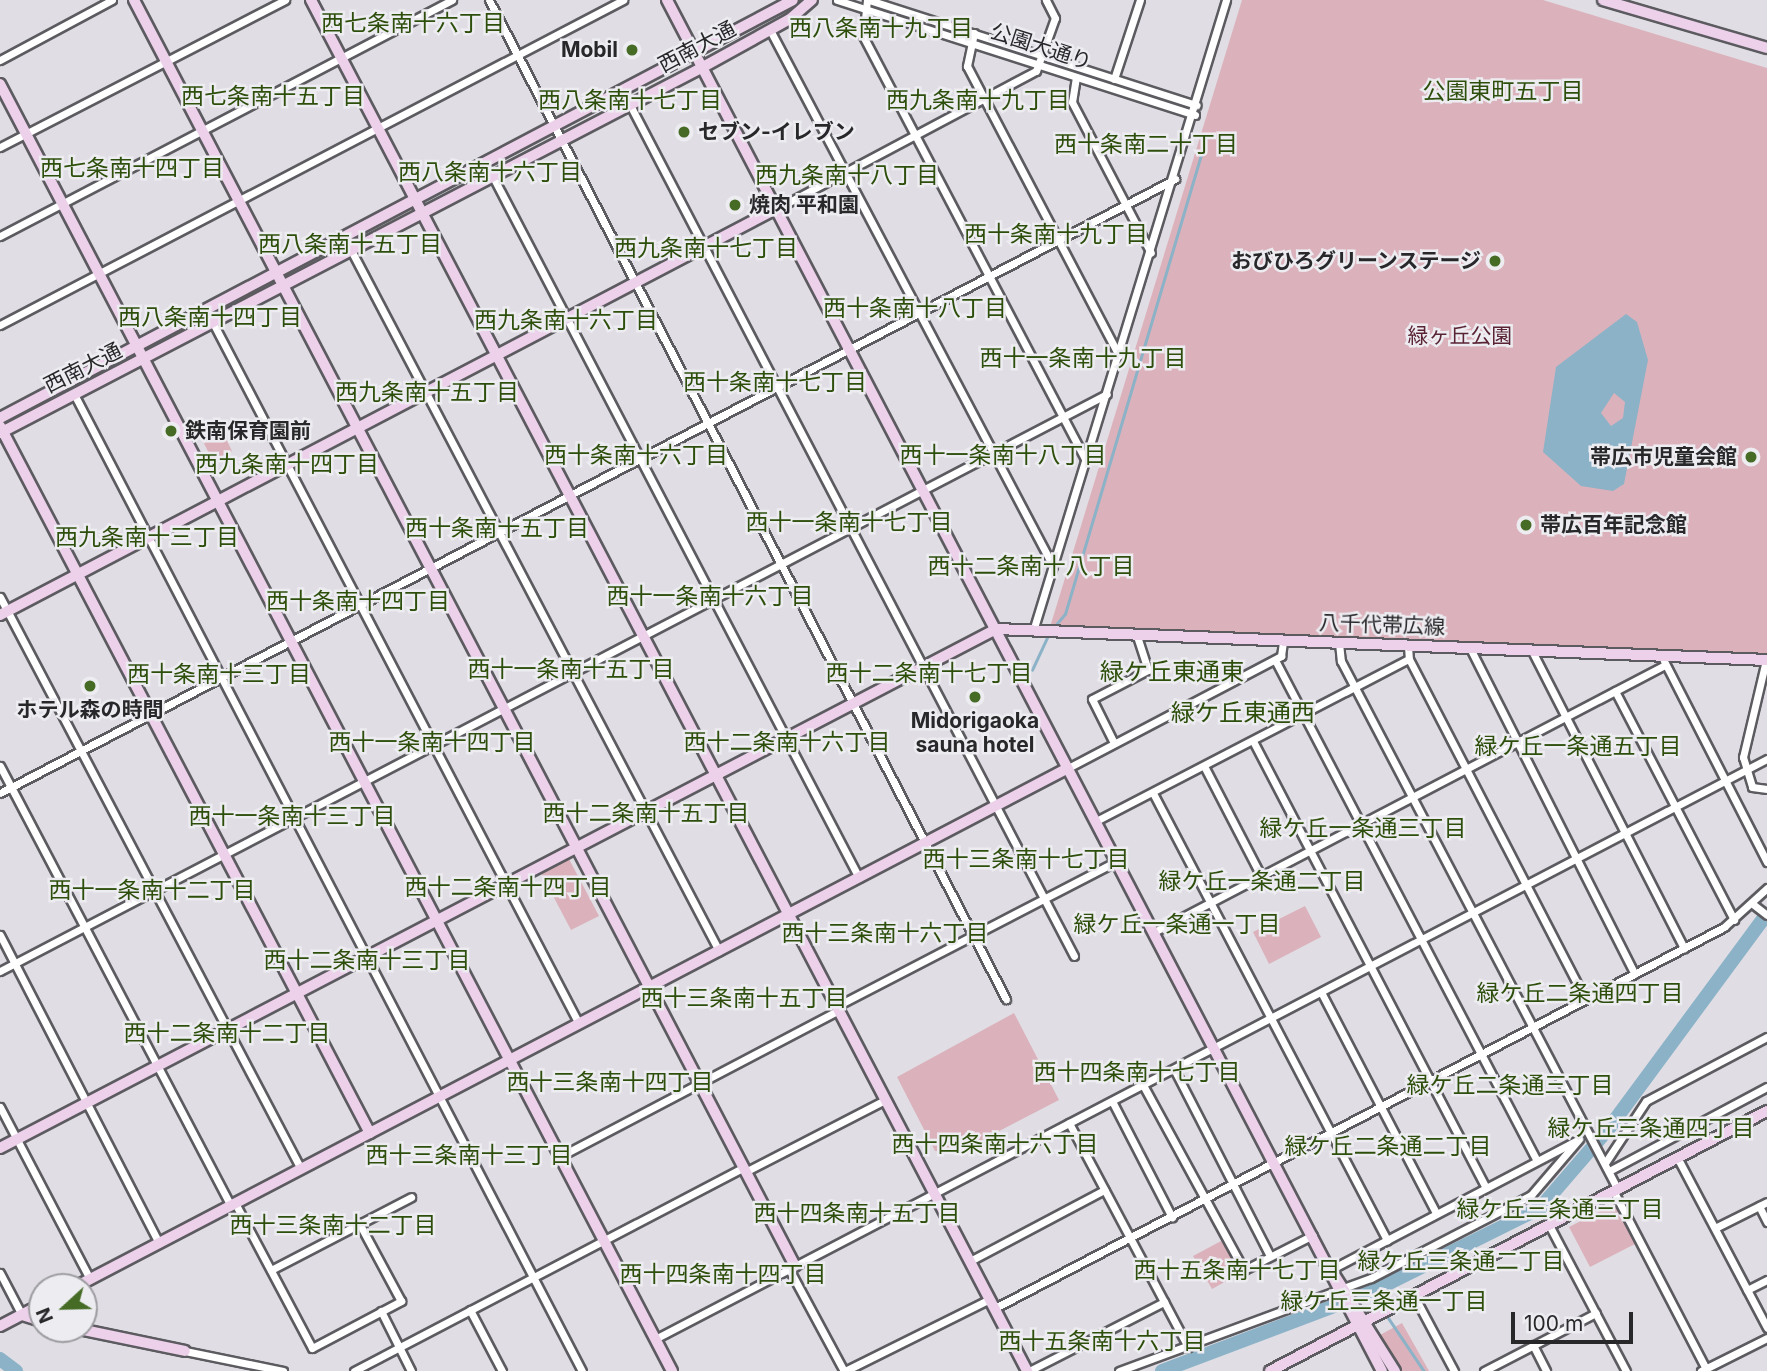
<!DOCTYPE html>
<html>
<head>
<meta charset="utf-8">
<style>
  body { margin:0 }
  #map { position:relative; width:1767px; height:1371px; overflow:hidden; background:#e0dee4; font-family:Inter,"Noto Sans JP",sans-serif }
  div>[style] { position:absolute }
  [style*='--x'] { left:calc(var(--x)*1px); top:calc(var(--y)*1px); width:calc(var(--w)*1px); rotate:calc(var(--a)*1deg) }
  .green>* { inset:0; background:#dbb2bb }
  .water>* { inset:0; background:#8cb2c7 }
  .stream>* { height:2.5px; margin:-1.25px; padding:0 1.25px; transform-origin:1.25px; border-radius:1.25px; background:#8cb2c7 }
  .river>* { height:14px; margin:-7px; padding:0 7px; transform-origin:7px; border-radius:7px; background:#8cb2c7 }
  .roads { filter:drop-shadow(2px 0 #5c5b60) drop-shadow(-2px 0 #5c5b60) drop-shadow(0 2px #5c5b60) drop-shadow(0 -2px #5c5b60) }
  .street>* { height:7px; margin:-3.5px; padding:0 3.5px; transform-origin:3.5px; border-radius:3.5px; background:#fff }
  .secondary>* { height:10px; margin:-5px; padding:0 5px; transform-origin:5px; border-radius:5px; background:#edd1eb }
  .dots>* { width:19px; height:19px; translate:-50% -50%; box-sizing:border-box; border:4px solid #edecf1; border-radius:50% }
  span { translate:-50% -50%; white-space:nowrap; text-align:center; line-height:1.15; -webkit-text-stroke:5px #edecf1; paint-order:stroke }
  .street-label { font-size:21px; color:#282729 }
  .poi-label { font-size:21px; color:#282729; font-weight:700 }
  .right { translate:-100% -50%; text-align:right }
  .left { translate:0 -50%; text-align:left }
  .park-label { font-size:21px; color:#592334 }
  .neighbourhood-label { font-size:23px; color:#2e4f0c }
  .quarter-label { font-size:24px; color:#2e4f0c }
  .north { position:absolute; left:28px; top:1273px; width:70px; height:70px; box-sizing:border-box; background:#edecf1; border:2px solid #9e9da1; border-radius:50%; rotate:248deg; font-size:19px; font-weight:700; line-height:28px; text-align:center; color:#282729 }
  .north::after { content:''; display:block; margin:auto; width:24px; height:32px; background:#456b25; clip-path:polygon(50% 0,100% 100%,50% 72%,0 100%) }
  .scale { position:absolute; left:1511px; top:1312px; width:122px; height:32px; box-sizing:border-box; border:4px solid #282729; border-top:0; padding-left:9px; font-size:21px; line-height:24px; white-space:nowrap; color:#282729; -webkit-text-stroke:5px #edecf1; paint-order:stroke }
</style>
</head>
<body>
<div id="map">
  <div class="green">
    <div style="clip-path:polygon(1242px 0,1543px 0,1767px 68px,1767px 658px,1050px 627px)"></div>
    <div style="clip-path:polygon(216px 418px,232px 451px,213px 461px,196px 428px)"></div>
    <div style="clip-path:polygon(569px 859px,599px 916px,571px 930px,541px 873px)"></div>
    <div style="clip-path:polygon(1305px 906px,1321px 937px,1269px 964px,1253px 932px)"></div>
    <div style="clip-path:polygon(1014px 1013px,1059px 1100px,957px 1153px,935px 1151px,897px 1077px)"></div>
    <div style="clip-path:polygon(1614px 1204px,1635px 1244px,1590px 1267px,1569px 1227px)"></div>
    <div style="clip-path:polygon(1223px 1240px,1241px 1273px,1212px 1289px,1193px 1256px)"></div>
    <div style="clip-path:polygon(1402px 1323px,1429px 1371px,1401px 1371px,1380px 1335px)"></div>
  </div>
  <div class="water">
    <div style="clip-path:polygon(evenodd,1626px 314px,1637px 322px,1648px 360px,1624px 484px,1613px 491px,1581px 486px,1543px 452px,1556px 367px,1626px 314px,1614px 393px,1625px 402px,1623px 418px,1611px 426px,1601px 413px,1614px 393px)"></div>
  </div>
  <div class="stream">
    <div style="--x:1054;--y:627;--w:17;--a:-50"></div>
    <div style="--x:1065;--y:614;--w:497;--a:-73.5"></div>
    <div style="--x:1032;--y:670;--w:38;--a:-65"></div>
    <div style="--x:1371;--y:1292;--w:95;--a:56.1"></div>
  </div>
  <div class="river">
    <div style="--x:0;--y:1359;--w:20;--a:37"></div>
    <div style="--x:1162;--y:1371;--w:223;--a:-20.7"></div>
    <div style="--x:1371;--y:1292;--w:189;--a:-26.4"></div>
    <div style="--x:1540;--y:1208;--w:106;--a:-49.2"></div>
    <div style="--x:1609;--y:1128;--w:266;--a:-53.6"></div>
  </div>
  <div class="roads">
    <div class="street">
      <div style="--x:489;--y:0;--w:1125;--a:62.64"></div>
      <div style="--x:837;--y:0;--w:376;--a:17.8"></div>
      <div style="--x:867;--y:0;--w:36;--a:96"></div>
      <div style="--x:863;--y:36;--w:479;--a:62.3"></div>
      <div style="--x:869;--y:0;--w:344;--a:17.8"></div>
      <div style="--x:770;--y:30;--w:606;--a:62.17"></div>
      <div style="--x:974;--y:33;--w:34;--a:102"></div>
      <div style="--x:967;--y:66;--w:327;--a:62.3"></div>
      <div style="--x:0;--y:60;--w:127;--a:-28.2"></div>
      <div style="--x:1076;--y:77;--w:25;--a:99"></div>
      <div style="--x:1072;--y:102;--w:170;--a:62.4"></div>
      <div style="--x:1114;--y:79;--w:83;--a:-71.8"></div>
      <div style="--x:629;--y:103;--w:962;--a:62.45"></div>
      <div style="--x:0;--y:147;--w:321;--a:-27.3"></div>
      <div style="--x:492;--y:175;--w:793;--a:62.43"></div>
      <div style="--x:776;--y:209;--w:294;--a:-28"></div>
      <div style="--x:1036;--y:71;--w:56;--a:-70.3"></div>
      <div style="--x:1055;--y:18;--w:20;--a:-117"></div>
      <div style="--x:0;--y:236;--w:510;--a:-27.57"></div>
      <div style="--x:351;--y:250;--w:792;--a:62.3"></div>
      <div style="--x:212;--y:321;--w:793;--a:62.43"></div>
      <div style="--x:0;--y:325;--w:703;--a:-27.55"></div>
      <div style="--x:74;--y:394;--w:1101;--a:62.53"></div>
      <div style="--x:0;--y:597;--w:646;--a:62.25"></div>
      <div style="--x:1033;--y:631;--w:660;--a:-72.99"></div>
      <div style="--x:1339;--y:643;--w:18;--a:84"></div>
      <div style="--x:1341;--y:661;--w:597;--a:62.36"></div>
      <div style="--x:1408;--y:646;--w:13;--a:86"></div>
      <div style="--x:1409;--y:659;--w:383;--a:62.6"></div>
      <div style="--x:1470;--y:648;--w:365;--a:63.2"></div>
      <div style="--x:1532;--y:651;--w:334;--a:62.9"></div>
      <div style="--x:1275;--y:660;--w:565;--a:62.39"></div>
      <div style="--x:1766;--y:660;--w:100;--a:103.3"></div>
      <div style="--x:1743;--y:757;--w:31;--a:73"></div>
      <div style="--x:1752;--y:787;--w:15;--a:8"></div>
      <div style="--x:1664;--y:661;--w:226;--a:62.9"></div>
      <div style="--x:1615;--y:691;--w:258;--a:62.5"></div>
      <div style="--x:1253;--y:741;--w:504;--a:62.47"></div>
      <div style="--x:1114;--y:743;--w:49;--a:-116.6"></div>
      <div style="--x:1092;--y:699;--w:63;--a:-27.4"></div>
      <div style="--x:1148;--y:670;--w:38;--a:-108"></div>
      <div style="--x:0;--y:766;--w:497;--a:62.3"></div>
      <div style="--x:1204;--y:766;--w:124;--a:62.6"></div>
      <div style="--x:1068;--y:768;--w:241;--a:-27.7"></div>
      <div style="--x:1281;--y:656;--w:15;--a:-82"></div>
      <div style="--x:0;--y:793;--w:1326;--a:-27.59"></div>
      <div style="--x:1153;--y:793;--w:505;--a:62.37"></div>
      <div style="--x:1096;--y:821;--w:352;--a:-27.4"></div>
      <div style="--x:1754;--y:905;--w:16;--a:38"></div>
      <div style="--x:1154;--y:932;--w:577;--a:-27.59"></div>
      <div style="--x:0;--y:935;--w:347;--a:62.7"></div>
      <div style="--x:0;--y:971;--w:1248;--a:-27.53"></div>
      <div style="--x:1321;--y:992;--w:249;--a:62.5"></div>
      <div style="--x:837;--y:1006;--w:315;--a:-27.4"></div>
      <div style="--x:1174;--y:1069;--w:210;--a:62.8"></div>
      <div style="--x:1143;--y:1085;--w:211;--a:61.4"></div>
      <div style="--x:1244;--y:1270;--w:77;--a:-26.9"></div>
      <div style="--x:1112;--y:1101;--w:131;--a:62.7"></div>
      <div style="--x:0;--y:1107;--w:194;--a:62.4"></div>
      <div style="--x:1069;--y:1123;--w:254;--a:62"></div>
      <div style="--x:559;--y:1157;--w:316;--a:-27.7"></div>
      <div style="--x:1677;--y:1157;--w:193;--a:62.2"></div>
      <div style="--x:1605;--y:1163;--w:74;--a:-56.5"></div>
      <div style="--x:1646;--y:1101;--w:137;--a:-27.9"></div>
      <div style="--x:1609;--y:1171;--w:179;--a:-28"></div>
      <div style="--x:745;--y:1172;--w:157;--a:-27.2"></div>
      <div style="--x:1614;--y:1192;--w:199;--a:62.5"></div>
      <div style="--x:235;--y:1203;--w:164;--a:62"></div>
      <div style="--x:312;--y:1348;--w:101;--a:-27.8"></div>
      <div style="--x:401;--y:1301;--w:89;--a:-118.3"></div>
      <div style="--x:1759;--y:1206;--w:18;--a:63"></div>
      <div style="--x:1549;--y:1225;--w:165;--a:62.2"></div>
      <div style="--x:1715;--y:1228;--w:58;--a:-26.6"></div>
      <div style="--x:970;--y:1261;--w:152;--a:-27.9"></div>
      <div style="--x:789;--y:1269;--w:116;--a:61.7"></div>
      <div style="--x:271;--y:1270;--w:158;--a:-27.5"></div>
      <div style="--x:1330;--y:1270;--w:278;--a:-27.7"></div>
      <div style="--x:0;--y:1273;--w:47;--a:62.4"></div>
      <div style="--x:1747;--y:1290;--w:22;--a:-27"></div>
      <div style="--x:1414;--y:1296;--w:85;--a:61.9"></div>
      <div style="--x:995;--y:1308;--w:823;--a:-27.59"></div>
      <div style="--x:1724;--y:927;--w:58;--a:-42.2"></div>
      <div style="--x:470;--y:1310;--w:69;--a:62.3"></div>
      <div style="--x:381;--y:1311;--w:67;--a:63.4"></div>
      <div style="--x:655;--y:1339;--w:1254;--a:-27.55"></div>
      <div style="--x:1533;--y:1345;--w:29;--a:63"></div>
      <div style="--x:185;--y:1351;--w:100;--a:11.5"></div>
      <div style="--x:354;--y:1371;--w:439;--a:-27.6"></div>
      <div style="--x:845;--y:1371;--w:162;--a:-26.4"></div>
      <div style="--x:1029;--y:1371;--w:152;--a:-27.1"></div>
      <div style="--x:1119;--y:1371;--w:269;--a:-20.3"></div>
      <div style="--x:1371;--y:1278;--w:180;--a:-27.4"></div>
      <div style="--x:1531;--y:1195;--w:74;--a:-49.4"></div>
      <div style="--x:1484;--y:1371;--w:126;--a:-27.4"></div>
      <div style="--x:1701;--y:1371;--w:74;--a:-26.6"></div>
    </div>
    <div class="secondary">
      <div style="--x:134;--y:0;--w:1428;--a:62.43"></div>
      <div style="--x:311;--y:0;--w:1547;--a:62.42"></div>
      <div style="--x:667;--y:0;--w:1546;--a:62.46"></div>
      <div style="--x:1603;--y:0;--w:171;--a:16.3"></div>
      <div style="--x:0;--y:84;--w:1452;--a:62.43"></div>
      <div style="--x:0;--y:418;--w:896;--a:-27.79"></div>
      <div style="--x:0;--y:426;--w:798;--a:62.38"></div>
      <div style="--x:0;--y:433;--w:793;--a:-27.5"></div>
      <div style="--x:703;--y:67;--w:99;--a:-28.9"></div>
      <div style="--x:790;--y:19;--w:29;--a:-41"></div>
      <div style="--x:0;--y:615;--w:876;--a:-27.62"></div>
      <div style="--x:0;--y:1148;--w:1123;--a:-27.52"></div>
      <div style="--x:996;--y:629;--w:772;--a:2.3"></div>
      <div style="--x:1333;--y:1273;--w:116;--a:57.7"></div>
      <div style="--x:75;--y:1287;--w:1120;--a:-27.59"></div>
      <div style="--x:22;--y:1315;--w:21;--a:17"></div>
      <div style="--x:0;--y:1326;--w:47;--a:-27.6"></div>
      <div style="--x:79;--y:1329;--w:108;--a:11.7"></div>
      <div style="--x:1270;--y:1371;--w:561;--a:-27.62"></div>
    </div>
  </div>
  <div class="dots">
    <div style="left:632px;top:50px;background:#456b25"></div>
    <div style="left:684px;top:132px;background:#456b25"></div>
    <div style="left:735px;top:205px;background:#456b25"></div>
    <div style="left:1495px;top:261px;background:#456b25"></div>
    <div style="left:171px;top:431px;background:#456b25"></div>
    <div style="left:1751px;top:457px;background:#456b25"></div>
    <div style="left:1526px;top:525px;background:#456b25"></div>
    <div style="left:90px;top:686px;background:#456b25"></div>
    <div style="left:975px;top:697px;background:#456b25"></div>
  </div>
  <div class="street-label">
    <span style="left:697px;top:47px;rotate:-28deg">西南大通</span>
    <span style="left:1041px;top:47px;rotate:18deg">公園大通り</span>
    <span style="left:83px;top:368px;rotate:-27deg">西南大通</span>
    <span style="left:1382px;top:625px;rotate:2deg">八千代帯広線</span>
  </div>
  <div class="poi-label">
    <span class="right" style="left:618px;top:50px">Mobil</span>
    <span class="left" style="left:698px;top:132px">セブン-イレブン</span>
    <span class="left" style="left:749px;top:205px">焼肉 平和園</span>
    <span class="right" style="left:1481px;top:261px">おびひろグリーンステージ</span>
    <span class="left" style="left:185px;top:431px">鉄南保育園前</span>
    <span class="right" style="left:1737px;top:457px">帯広市児童会館</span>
    <span class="left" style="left:1540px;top:525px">帯広百年記念館</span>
    <span style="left:90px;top:710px">ホテル森の時間</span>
    <span style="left:975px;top:733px">Midorigaoka<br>sauna hotel</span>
  </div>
  <div class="park-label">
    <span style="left:1460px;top:336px">緑ヶ丘公園</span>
  </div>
  <div class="neighbourhood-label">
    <span style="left:413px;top:23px">西七条南十六丁目</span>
    <span style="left:881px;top:28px">西八条南十九丁目</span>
    <span style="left:1503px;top:91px">公園東町五丁目</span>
    <span style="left:273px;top:96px">西七条南十五丁目</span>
    <span style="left:630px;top:100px">西八条南十七丁目</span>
    <span style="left:978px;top:100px">西九条南十九丁目</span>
    <span style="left:1146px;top:144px">西十条南二十丁目</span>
    <span style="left:132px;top:168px">西七条南十四丁目</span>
    <span style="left:490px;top:172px">西八条南十六丁目</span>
    <span style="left:847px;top:175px">西九条南十八丁目</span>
    <span style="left:1056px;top:234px">西十条南十九丁目</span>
    <span style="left:350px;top:244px">西八条南十五丁目</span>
    <span style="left:706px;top:248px">西九条南十七丁目</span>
    <span style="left:915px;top:308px">西十条南十八丁目</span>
    <span style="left:210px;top:317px">西八条南十四丁目</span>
    <span style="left:566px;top:320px">西九条南十六丁目</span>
    <span style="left:1083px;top:358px">西十一条南十九丁目</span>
    <span style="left:775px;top:382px">西十条南十七丁目</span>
    <span style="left:427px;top:392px">西九条南十五丁目</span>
    <span style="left:636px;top:455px">西十条南十六丁目</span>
    <span style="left:1003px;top:455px">西十一条南十八丁目</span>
    <span style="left:287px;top:464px">西九条南十四丁目</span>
    <span style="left:849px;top:522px">西十一条南十七丁目</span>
    <span style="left:497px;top:528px">西十条南十五丁目</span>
    <span style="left:147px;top:537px">西九条南十三丁目</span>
    <span style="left:1031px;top:566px">西十二条南十八丁目</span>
    <span style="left:710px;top:596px">西十一条南十六丁目</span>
    <span style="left:358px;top:601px">西十条南十四丁目</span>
    <span style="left:571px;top:669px">西十一条南十五丁目</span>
    <span style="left:929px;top:673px">西十二条南十七丁目</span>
    <span style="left:219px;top:674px">西十条南十三丁目</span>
    <span style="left:432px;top:742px">西十一条南十四丁目</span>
    <span style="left:787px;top:742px">西十二条南十六丁目</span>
    <span style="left:1578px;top:746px">緑ケ丘一条通五丁目</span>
    <span style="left:646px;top:813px">西十二条南十五丁目</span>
    <span style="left:292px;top:816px">西十一条南十三丁目</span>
    <span style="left:1363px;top:828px">緑ケ丘一条通三丁目</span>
    <span style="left:1026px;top:859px">西十三条南十七丁目</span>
    <span style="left:1262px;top:881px">緑ケ丘一条通二丁目</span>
    <span style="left:508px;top:887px">西十二条南十四丁目</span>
    <span style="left:152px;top:890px">西十一条南十二丁目</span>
    <span style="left:1177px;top:924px">緑ケ丘一条通一丁目</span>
    <span style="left:885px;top:933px">西十三条南十六丁目</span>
    <span style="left:367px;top:960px">西十二条南十三丁目</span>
    <span style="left:1580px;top:993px">緑ケ丘二条通四丁目</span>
    <span style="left:744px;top:998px">西十三条南十五丁目</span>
    <span style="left:227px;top:1033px">西十二条南十二丁目</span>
    <span style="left:1137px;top:1072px">西十四条南十七丁目</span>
    <span style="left:610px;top:1082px">西十三条南十四丁目</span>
    <span style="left:1510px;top:1085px">緑ケ丘二条通三丁目</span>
    <span style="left:1651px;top:1128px">緑ケ丘三条通四丁目</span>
    <span style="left:995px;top:1144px">西十四条南十六丁目</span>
    <span style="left:1388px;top:1146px">緑ケ丘二条通二丁目</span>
    <span style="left:469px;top:1155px">西十三条南十三丁目</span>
    <span style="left:1560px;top:1209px">緑ケ丘三条通三丁目</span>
    <span style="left:857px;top:1213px">西十四条南十五丁目</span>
    <span style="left:333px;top:1225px">西十三条南十二丁目</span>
    <span style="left:1461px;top:1261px">緑ケ丘三条通二丁目</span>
    <span style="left:1237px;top:1270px">西十五条南十七丁目</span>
    <span style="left:723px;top:1274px">西十四条南十四丁目</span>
    <span style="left:1384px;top:1301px">緑ケ丘三条通一丁目</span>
    <span style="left:1102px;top:1341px">西十五条南十六丁目</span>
  </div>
  <div class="quarter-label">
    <span style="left:1172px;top:672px">緑ケ丘東通東</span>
    <span style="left:1243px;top:713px">緑ケ丘東通西</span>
  </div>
  <div class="north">N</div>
  <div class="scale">100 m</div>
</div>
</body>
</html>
